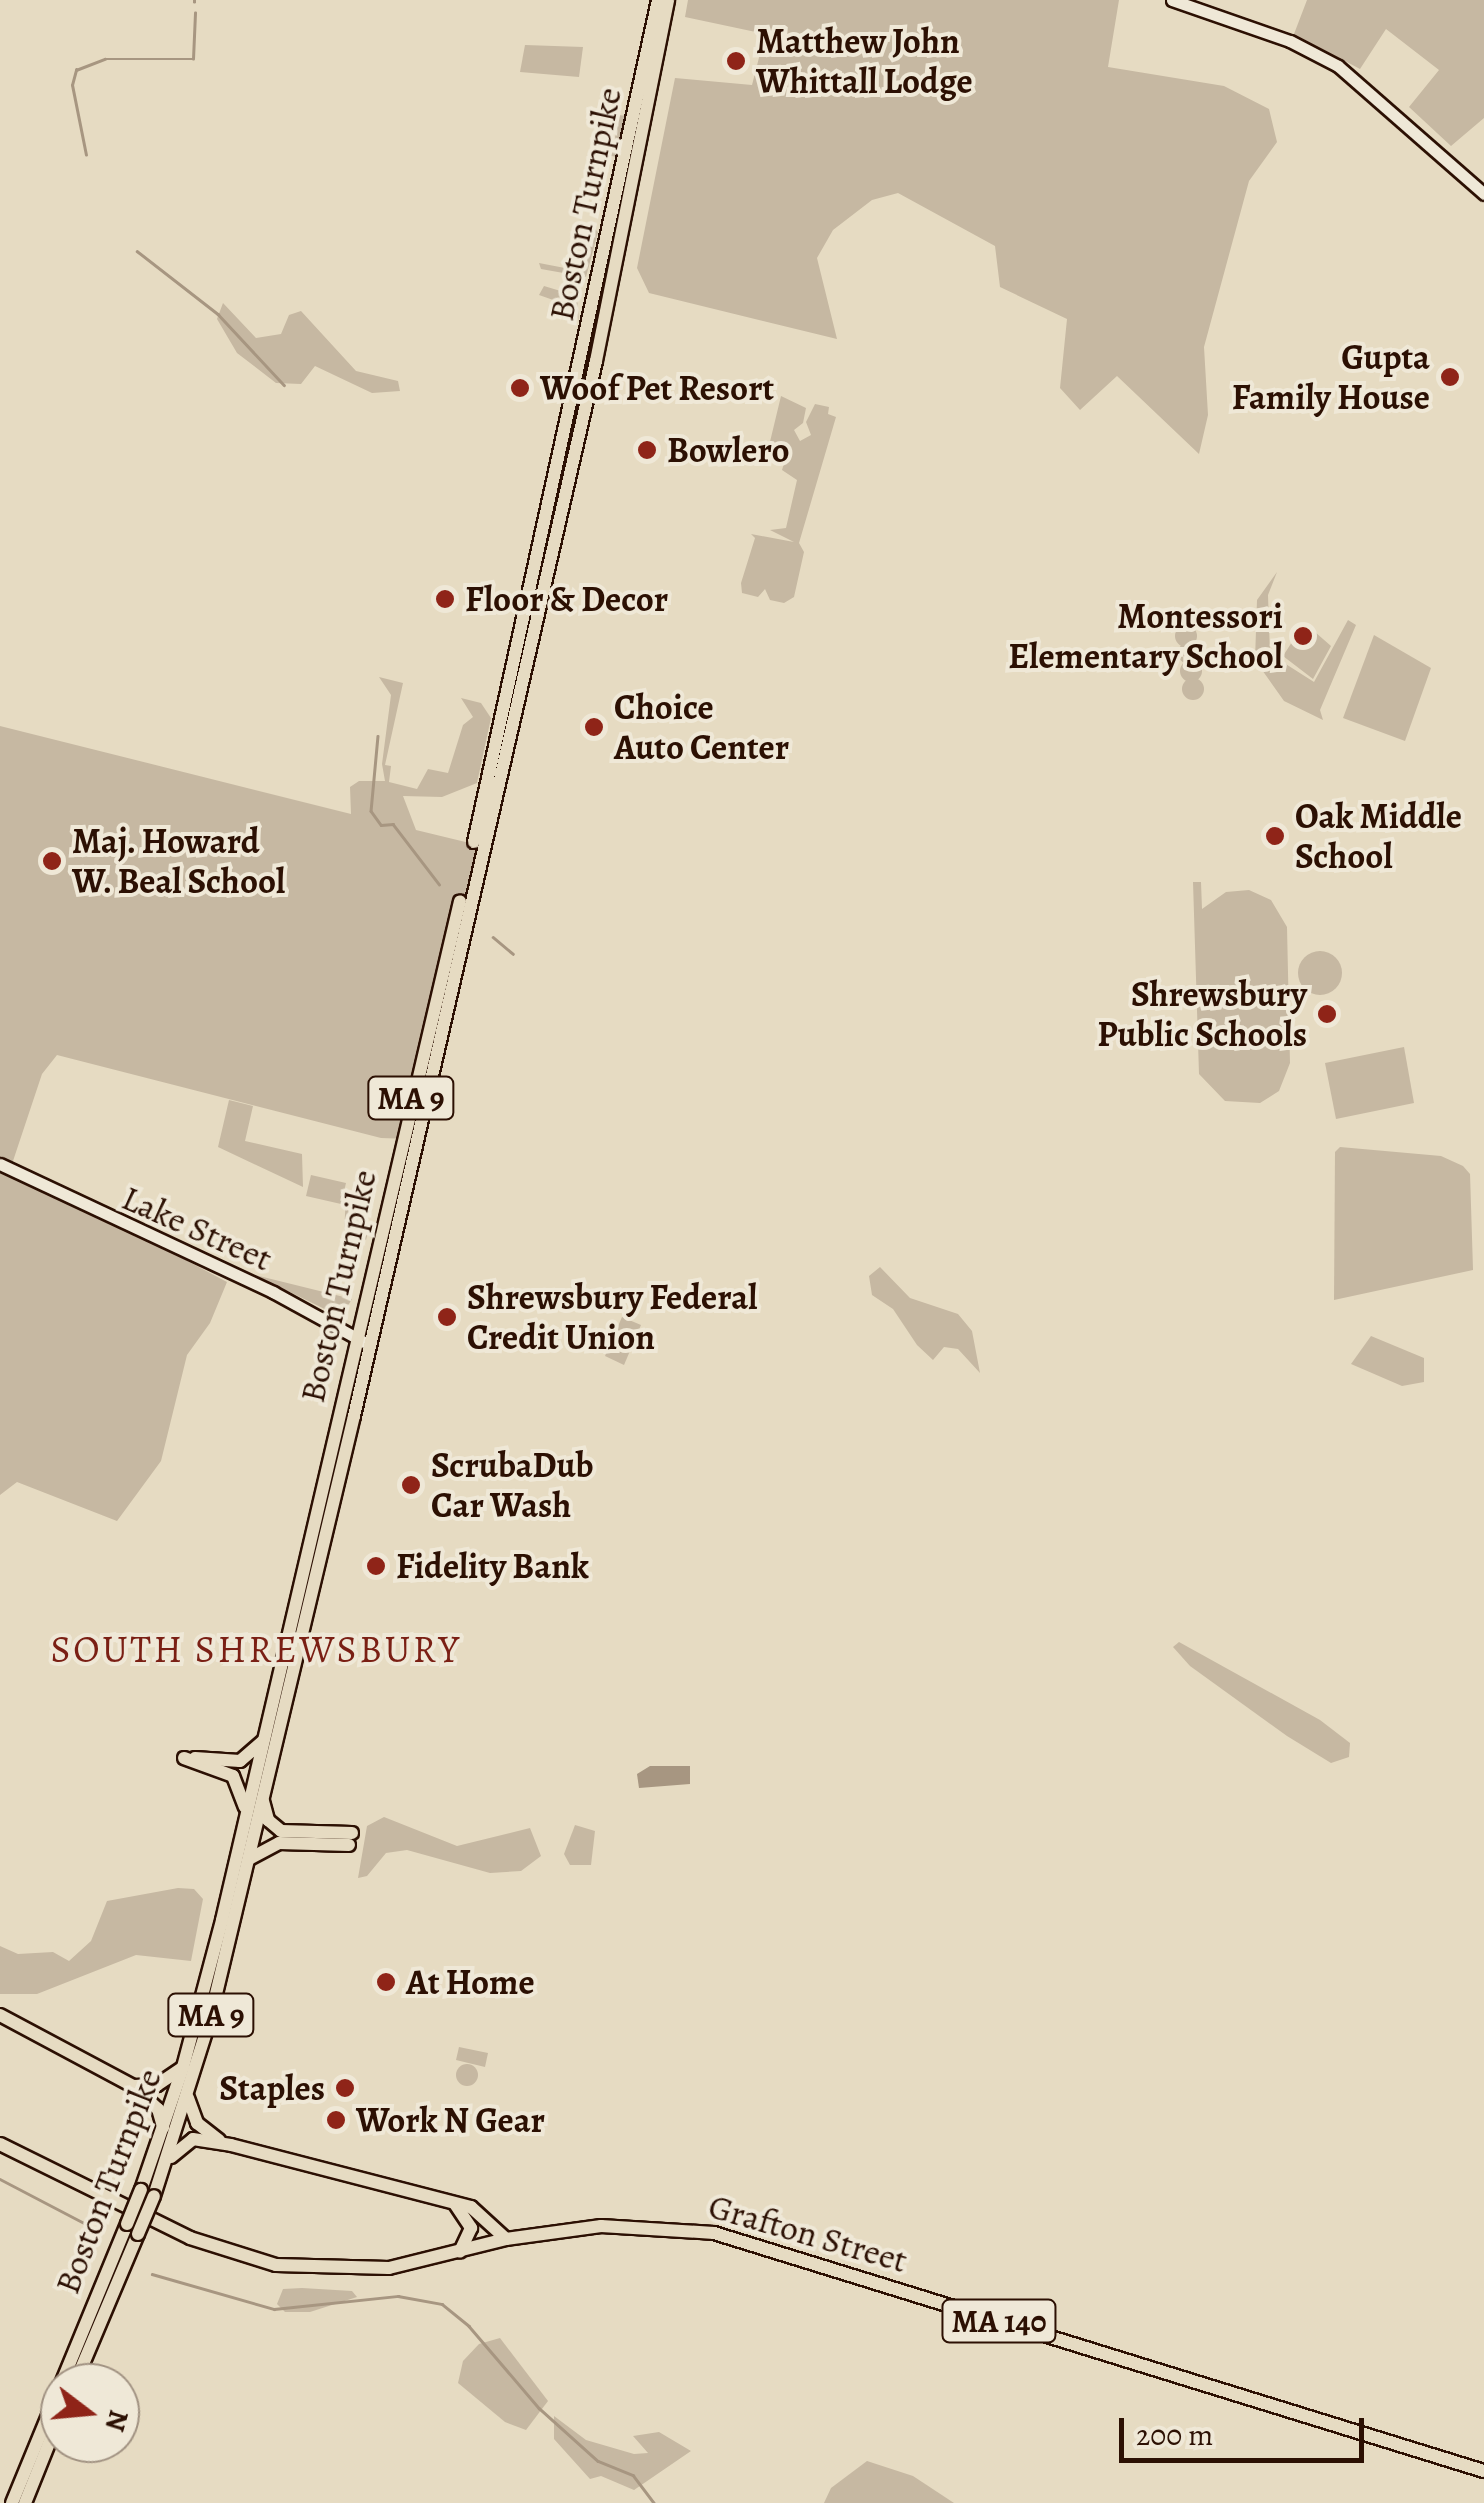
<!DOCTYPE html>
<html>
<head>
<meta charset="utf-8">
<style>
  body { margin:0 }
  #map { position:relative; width:1484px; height:2503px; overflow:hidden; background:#e6dbc2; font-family:Alegreya,serif }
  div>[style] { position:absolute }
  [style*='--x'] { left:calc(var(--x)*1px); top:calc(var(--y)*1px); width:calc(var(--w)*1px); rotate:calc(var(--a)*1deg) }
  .green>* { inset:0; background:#c6b8a2 }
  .round { border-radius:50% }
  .water>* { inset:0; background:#a79681 }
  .stream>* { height:2.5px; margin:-1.25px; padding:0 1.25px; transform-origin:1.25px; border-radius:1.25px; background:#a79681 }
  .roads { filter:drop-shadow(2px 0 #2c1003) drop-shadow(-2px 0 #2c1003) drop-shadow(0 2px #2c1003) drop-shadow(0 -2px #2c1003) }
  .secondary>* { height:11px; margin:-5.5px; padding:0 5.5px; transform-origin:5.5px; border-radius:5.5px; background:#efe8d7 }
  .primary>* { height:12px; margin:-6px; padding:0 6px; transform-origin:6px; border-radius:6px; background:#e6dbc2 }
  .trunk>* { height:12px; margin:-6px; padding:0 6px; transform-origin:6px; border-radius:6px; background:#e6dbc2 }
  .bridges { filter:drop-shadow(2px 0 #2c1003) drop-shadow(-2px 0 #2c1003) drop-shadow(0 2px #2c1003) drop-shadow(0 -2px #2c1003) }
  .trunk-bridge>* { height:12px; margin:-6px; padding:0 6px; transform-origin:6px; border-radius:6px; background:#e6dbc2 }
  .dots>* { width:28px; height:28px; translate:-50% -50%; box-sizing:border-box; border:5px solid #efe8d7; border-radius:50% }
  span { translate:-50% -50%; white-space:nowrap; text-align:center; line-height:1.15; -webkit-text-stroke:8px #efe8d7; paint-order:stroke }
  .shield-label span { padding:2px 8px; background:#efe8d7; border:2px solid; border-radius:8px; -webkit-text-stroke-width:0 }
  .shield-label { font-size:32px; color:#2c1003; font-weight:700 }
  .poi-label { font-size:35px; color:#2c1003; font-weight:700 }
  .left { translate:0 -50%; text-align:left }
  .right { translate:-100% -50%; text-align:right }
  .street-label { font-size:35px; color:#2c1003 }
  .neighbourhood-label { font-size:38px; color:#7a1f14; letter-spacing:2.5px }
  .north { position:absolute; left:40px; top:2363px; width:100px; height:100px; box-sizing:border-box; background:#efe8d7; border:2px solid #a19282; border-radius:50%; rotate:106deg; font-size:28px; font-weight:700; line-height:40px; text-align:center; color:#2c1003 }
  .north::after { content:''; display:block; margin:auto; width:35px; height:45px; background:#8f2418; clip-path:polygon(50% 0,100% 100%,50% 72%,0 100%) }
  .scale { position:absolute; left:1119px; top:2418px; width:245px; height:45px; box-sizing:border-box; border:5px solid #2c1003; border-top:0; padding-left:12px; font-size:30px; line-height:35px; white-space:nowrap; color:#2c1003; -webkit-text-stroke:8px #efe8d7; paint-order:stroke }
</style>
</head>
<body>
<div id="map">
  <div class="green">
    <div style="clip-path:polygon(688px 0,1119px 0,1108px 67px,1224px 86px,1269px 109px,1277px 142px,1249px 181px,1204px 347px,1208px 415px,1199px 454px,1117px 376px,1080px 410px,1060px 388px,1067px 319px,1000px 287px,995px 246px,898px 193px,872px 200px,833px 230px,817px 258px,837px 339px,649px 293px,637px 268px,675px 78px,752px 85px,765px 34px,685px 17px)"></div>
    <div style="clip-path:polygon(1307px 0,1484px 0,1484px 118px,1451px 146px,1409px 107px,1439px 70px,1386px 29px,1360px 69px,1294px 34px)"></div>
    <div style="clip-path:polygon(525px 45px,583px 47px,579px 77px,520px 72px)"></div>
    <div style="clip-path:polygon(618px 115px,628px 116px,618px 157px,597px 154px,600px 139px,613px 143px,613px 153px)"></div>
    <div style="clip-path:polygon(592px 226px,598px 232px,586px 277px,541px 269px,539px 263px,570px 269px,584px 261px)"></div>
    <div style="clip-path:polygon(544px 286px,577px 296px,579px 323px,576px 308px,539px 295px)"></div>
    <div style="clip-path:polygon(223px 303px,256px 338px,281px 334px,289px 315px,301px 311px,356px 371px,398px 381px,400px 391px,372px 393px,315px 366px,301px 384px,276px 383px,237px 353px,217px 319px)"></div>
    <div style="clip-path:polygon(781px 396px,806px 408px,803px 423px,794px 430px,800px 441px,811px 435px,806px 422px,815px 404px,829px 407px,828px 414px,836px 417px,799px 543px,804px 552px,794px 597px,784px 603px,770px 600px,765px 589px,758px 597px,742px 593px,741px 583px,755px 538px,751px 534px,794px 542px,770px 530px,786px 528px,797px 480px,782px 470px,785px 460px,768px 450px)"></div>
    <div style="clip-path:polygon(1277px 572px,1268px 595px,1270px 654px,1314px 682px,1348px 620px,1356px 625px,1320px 710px,1323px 720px,1284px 701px,1255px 660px,1257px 600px)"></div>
    <div class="round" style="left:1175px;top:625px;width:22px;height:22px"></div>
    <div style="clip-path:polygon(1315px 632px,1331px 646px,1313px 679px,1283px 656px,1292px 642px,1313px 642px)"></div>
    <div style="clip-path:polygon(1374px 635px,1431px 668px,1405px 741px,1343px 718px)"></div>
    <div class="round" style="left:1178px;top:642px;width:22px;height:22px"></div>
    <div class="round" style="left:1180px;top:660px;width:22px;height:22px"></div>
    <div style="clip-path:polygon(379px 677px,403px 683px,385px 765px,391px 766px,389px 782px,417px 789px,428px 769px,448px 773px,463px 725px,473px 717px,461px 698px,481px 703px,491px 718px,477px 783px,442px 797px,403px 796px,416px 830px,482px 846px,410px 1139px,381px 1138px,57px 1055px,42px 1074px,11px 1167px,227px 1282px,210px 1323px,187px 1355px,161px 1461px,117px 1521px,17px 1482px,0 1495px,0 726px,351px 814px,350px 787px,359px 781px,385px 781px,382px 764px,391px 695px)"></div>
    <div class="round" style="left:1182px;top:678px;width:22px;height:22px"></div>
    <div style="clip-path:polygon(1193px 882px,1201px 882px,1202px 909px,1226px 892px,1249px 890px,1271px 900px,1287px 927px,1290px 1063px,1279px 1091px,1260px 1103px,1225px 1101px,1199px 1074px)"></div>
    <div class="round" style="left:1298px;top:951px;width:44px;height:44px"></div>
    <div style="clip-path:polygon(1404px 1047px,1414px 1103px,1336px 1119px,1325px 1063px)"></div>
    <div style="clip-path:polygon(229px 1100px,253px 1106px,245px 1141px,302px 1154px,303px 1187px,218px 1147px)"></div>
    <div style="clip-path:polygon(1340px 1147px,1441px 1156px,1463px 1166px,1470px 1174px,1473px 1270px,1334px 1300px,1335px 1152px)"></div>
    <div style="clip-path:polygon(311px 1175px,346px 1183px,341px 1204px,306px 1196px)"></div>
    <div style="clip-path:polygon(346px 1198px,370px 1224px,366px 1240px,344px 1231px)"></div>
    <div style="clip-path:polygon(880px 1267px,910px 1298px,958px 1314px,972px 1331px,980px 1373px,958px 1349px,944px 1347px,933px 1360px,917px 1345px,893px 1309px,872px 1295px,869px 1276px)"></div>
    <div style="clip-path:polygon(255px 1275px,352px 1299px,341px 1317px)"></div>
    <div style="clip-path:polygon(622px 1317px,641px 1325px,624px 1365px,605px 1356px)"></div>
    <div style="clip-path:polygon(1371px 1336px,1424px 1358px,1424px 1382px,1402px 1386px,1351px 1364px)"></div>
    <div style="clip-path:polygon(1179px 1642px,1320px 1720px,1350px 1743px,1349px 1757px,1331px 1763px,1287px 1736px,1190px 1666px,1173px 1647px)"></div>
    <div style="clip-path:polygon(384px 1817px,457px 1846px,530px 1828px,541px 1856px,521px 1871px,490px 1873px,407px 1850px,386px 1853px,367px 1876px,358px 1878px,367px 1826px)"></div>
    <div style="clip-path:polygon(575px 1825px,595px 1831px,591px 1865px,570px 1865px,564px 1854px)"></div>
    <div style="clip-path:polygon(178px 1888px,194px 1889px,203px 1899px,191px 1961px,136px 1955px,37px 1994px,0 1994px,0 1946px,18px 1954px,53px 1952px,69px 1961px,91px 1941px,107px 1901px)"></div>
    <div style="clip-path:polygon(459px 2047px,488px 2053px,485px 2067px,456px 2060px)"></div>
    <div class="round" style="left:456px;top:2064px;width:22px;height:22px"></div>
    <div style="clip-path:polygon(302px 2288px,352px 2291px,357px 2297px,310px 2312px,285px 2312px,277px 2304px,283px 2289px)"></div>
    <div style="clip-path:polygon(500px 2338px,548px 2401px,526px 2430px,505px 2422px,458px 2383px,463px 2361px,479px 2344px)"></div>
    <div style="clip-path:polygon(554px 2416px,586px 2440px,634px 2454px,648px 2453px,633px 2436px,659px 2432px,691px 2451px,634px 2490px,601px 2476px,590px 2479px,554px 2439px)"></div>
    <div style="clip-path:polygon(867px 2461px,913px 2476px,954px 2503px,824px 2503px,831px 2488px)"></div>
  </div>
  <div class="water">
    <div style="clip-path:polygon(650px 1766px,690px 1766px,690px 1784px,639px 1788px,637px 1774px)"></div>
  </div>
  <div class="stream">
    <div style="--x:194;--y:2;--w:2;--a:-90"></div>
    <div style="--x:86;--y:155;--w:71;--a:-101.3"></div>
    <div style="--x:72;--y:85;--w:16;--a:-75"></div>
    <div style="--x:76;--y:70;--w:31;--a:-21"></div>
    <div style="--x:105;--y:59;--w:88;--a:0"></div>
    <div style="--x:193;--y:59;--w:46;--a:-87.5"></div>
    <div style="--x:137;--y:251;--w:103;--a:37.9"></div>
    <div style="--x:218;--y:314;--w:97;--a:47.1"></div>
    <div style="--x:378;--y:736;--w:75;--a:95.3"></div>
    <div style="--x:371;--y:811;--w:17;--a:54"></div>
    <div style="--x:381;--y:825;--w:12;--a:-5"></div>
    <div style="--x:393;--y:824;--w:76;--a:52.5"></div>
    <div style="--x:493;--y:937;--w:26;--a:40"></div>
    <div style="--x:0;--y:2179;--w:95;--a:27.6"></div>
    <div style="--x:152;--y:2274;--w:127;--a:16"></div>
    <div style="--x:274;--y:2309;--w:125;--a:-6"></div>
    <div style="--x:398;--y:2296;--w:45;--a:10.3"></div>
    <div style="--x:442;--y:2304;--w:35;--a:39"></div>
    <div style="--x:469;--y:2326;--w:108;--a:49.5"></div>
    <div style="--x:539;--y:2408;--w:79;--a:41.9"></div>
    <div style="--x:598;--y:2461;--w:38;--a:22"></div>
    <div style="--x:633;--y:2475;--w:35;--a:53"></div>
  </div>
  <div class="roads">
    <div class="secondary">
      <div style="--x:1172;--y:0;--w:125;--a:19.2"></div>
      <div style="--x:1290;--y:41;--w:54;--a:27.5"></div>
      <div style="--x:1338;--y:66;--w:194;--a:41.2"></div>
      <div style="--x:0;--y:1164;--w:302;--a:25.1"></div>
      <div style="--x:273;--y:1292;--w:104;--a:28.8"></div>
    </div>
    <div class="primary">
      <div style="--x:0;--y:2015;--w:151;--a:28.1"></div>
      <div style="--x:0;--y:2144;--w:212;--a:26.3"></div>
      <div style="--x:190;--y:2238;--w:90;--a:17.4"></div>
      <div style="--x:276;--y:2265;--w:113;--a:1.5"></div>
      <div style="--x:389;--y:2268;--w:121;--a:-13.9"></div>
      <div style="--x:506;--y:2239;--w:96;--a:-7.8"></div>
      <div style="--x:601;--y:2226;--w:113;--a:3.5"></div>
      <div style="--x:714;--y:2233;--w:806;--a:17.18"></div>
      <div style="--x:231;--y:2145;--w:248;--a:14.5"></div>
      <div style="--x:471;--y:2207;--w:47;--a:42.4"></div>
      <div style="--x:455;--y:2204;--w:29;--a:56"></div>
      <div style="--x:471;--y:2228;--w:26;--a:115"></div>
    </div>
    <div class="trunk">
      <div style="--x:474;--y:842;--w:862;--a:-77.67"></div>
      <div style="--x:184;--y:1758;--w:52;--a:20.2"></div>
      <div style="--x:233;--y:1776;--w:33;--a:69"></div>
      <div style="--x:195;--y:1758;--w:45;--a:3.8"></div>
      <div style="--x:240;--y:1761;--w:29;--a:-41"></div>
      <div style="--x:263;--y:1801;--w:20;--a:75"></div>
      <div style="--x:268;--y:1820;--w:17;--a:40"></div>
      <div style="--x:281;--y:1831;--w:71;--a:1.6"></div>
      <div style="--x:249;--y:1859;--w:34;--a:-28"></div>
      <div style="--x:279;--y:1843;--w:70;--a:1.6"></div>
      <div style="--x:133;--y:2086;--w:34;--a:43"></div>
      <div style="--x:158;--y:2109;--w:19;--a:74"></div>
      <div style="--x:133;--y:2086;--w:24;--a:-2"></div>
      <div style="--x:157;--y:2085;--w:29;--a:-34"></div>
      <div style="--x:188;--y:2098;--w:27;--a:70"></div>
      <div style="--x:197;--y:2123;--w:28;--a:38"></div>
      <div style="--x:171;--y:2157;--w:28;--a:-39"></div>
      <div style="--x:193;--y:2139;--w:38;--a:9"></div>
      <div style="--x:141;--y:2190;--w:130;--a:-71.1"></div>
      <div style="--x:183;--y:2067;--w:152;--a:-75.1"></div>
      <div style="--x:222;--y:1920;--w:1046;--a:-76.85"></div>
      <div style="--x:154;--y:2196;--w:186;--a:-72.4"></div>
      <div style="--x:210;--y:2019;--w:620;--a:-76.57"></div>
      <div style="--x:354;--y:1416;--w:1082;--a:-77.08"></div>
      <div style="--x:596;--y:361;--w:368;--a:-78.7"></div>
      <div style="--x:75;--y:2383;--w:162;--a:-67.1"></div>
      <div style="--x:12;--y:2503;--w:302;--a:-67.6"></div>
      <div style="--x:25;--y:2503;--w:94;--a:-68.1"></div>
    </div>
  </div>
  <div class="bridges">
    <div class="trunk-bridge">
      <div style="--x:127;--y:2224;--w:37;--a:-68"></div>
      <div style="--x:138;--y:2234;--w:41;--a:-67.2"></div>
    </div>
  </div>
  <div class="dots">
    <div style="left:736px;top:61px;background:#8f2418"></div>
    <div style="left:1450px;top:377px;background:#8f2418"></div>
    <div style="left:520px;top:388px;background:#8f2418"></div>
    <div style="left:647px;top:450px;background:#8f2418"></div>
    <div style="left:445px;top:599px;background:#8f2418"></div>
    <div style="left:1303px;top:636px;background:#8f2418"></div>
    <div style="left:594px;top:727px;background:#8f2418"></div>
    <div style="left:1275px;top:836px;background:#8f2418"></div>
    <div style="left:52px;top:861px;background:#8f2418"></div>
    <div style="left:1327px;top:1014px;background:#8f2418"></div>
    <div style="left:447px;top:1317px;background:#8f2418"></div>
    <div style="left:411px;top:1485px;background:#8f2418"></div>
    <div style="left:376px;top:1566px;background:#8f2418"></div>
    <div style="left:386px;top:1982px;background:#8f2418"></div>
    <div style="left:345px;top:2088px;background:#8f2418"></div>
    <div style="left:336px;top:2120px;background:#8f2418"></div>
  </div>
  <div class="shield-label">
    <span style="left:411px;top:1098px">MA 9</span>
    <span style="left:211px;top:2015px">MA 9</span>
    <span style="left:999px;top:2321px">MA 140</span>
  </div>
  <div class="poi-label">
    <span class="left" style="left:756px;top:61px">Matthew John<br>Whittall Lodge</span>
    <span class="right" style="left:1430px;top:377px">Gupta<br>Family House</span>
    <span class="left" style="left:540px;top:388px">Woof Pet Resort</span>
    <span class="left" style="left:667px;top:450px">Bowlero</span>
    <span class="left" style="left:465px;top:599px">Floor &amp; Decor</span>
    <span class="right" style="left:1283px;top:636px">Montessori<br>Elementary School</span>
    <span class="left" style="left:614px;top:727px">Choice<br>Auto Center</span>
    <span class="left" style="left:1295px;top:836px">Oak Middle<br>School</span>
    <span class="left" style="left:72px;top:861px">Maj. Howard<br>W. Beal School</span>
    <span class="right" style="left:1307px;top:1014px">Shrewsbury<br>Public Schools</span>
    <span class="left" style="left:467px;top:1317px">Shrewsbury Federal<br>Credit Union</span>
    <span class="left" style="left:431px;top:1485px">ScrubaDub<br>Car Wash</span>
    <span class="left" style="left:396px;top:1566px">Fidelity Bank</span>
    <span class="left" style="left:406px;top:1982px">At Home</span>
    <span class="right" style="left:325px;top:2088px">Staples</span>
    <span class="left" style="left:356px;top:2120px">Work N Gear</span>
  </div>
  <div class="street-label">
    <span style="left:585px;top:204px;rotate:-78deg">Boston Turnpike</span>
    <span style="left:197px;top:1228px;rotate:24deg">Lake Street</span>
    <span style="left:338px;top:1286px;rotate:-77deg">Boston Turnpike</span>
    <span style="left:108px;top:2181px;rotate:-69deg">Boston Turnpike</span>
    <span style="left:808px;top:2233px;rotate:16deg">Grafton Street</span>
  </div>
  <div class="neighbourhood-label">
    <span style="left:256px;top:1650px">SOUTH SHREWSBURY</span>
  </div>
  <div class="north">N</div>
  <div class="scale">200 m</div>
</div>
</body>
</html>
